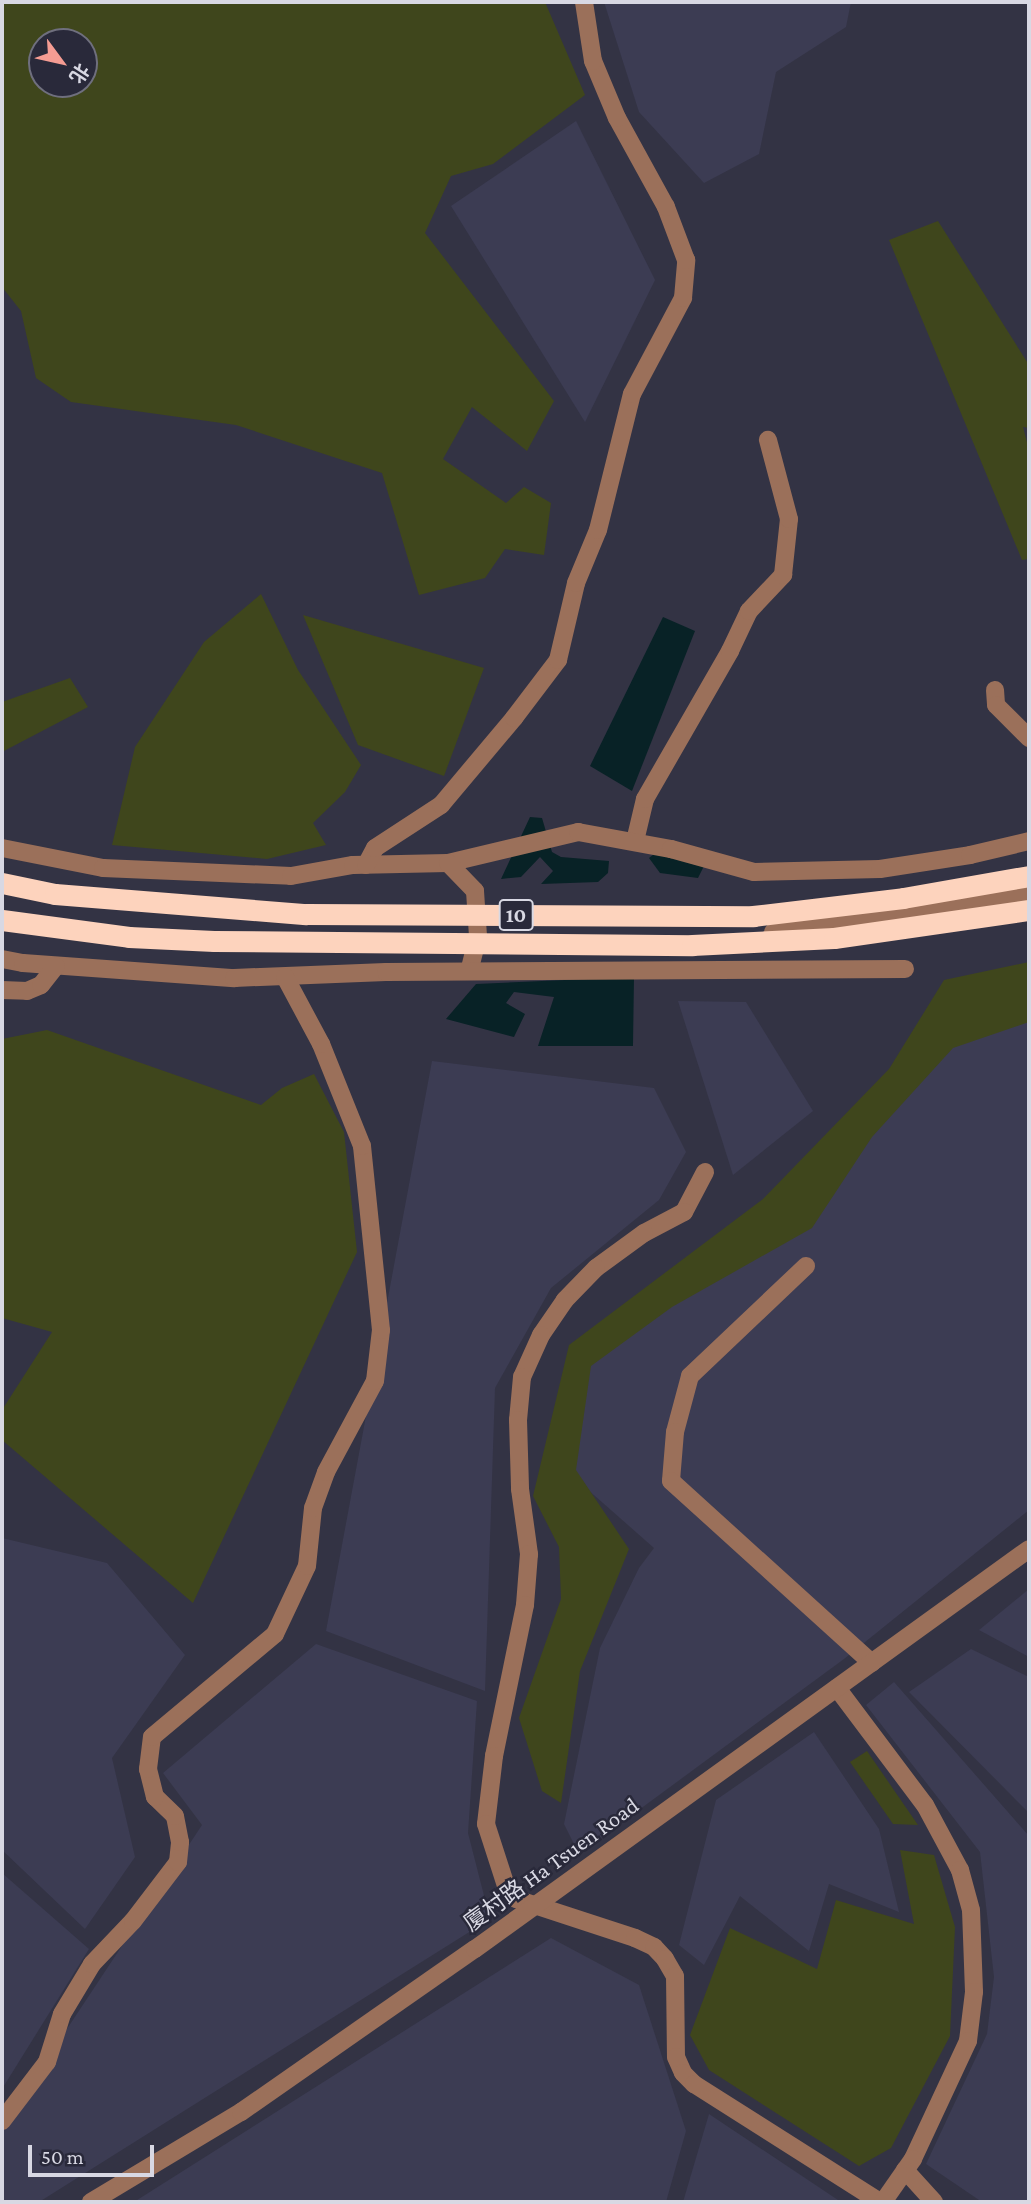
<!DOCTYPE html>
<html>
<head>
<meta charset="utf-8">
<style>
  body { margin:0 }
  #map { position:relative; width:1031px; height:2204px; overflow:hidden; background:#334; font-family:"Crimson Pro","Noto Sans SC",serif }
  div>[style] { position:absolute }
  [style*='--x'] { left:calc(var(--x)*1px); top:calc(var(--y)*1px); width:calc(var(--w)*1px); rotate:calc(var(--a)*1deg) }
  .built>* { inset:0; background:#3c3c53 }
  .green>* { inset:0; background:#3f461c }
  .water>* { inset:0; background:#082226 }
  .minor>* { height:18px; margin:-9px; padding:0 9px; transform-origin:9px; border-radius:9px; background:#9b705a }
  .highway>* { height:21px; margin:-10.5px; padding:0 10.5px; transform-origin:10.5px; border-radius:10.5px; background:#fdd3bd }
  span { translate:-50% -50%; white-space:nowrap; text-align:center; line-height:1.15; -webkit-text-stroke:5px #29293a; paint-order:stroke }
  .shield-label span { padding:2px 5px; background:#29293a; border:2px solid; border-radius:5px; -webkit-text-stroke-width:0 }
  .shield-label { font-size:21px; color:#d8d8e3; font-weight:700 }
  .street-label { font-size:23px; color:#d8d8e3 }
  .frame { position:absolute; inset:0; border:4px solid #d8d8e3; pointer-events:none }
  .north { position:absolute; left:28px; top:28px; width:70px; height:70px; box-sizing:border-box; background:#29293a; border:2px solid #6f6f7e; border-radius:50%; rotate:123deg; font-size:19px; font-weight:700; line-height:28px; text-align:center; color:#d8d8e3 }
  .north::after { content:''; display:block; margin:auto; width:24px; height:32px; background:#f59c93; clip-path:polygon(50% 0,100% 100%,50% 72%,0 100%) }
  .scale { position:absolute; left:28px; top:2145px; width:126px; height:32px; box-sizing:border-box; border:4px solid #d8d8e3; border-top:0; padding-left:9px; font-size:21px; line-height:24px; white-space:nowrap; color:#d8d8e3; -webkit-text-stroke:5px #29293a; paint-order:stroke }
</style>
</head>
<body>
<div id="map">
  <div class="built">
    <div style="clip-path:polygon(604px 2px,851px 2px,846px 27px,776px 72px,759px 154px,704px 183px,639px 112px)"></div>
    <div style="clip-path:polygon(576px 121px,655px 280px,585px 422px,451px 206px)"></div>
    <div style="clip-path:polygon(678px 1001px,746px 1002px,813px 1111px,733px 1175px)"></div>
    <div style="clip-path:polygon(1029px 1005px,1029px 1510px,844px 1659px,579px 1854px,564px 1824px,600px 1648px,639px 1568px,654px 1548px,561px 1466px,590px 1345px,752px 1219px,956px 1029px)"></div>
    <div style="clip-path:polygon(432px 1061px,654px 1088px,686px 1152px,659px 1200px,551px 1288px,495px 1388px,485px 1691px,326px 1631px)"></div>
    <div style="clip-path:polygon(2px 1538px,107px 1563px,185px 1655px,112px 1758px,135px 1857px,85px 1929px,2px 1850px)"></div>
    <div style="clip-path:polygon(1029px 1589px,1029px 1657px,979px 1630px)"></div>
    <div style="clip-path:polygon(316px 1644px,477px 1701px,468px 1833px,490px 1919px,39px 2202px,2px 2202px,2px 2127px,202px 1825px,163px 1773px)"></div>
    <div style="clip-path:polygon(971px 1649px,1029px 1677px,1029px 1813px,909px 1692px)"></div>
    <div style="clip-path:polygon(894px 1682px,1029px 1836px,1029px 2202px,982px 2202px,926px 2164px,987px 2034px,994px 1977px,980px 1852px,866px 1705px)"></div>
    <div style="clip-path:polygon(814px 1732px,879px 1829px,899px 1912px,829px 1884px,809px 1951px,740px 1896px,704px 1965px,679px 1945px,716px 1800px)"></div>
    <div style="clip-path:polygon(2px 1873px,89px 1949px,2px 2089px)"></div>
    <div style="clip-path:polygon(551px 1938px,639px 1985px,686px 2131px,666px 2202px,134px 2202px)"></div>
    <div style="clip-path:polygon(709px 2114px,841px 2202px,683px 2202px)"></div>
  </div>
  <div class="green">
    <div style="clip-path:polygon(evenodd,2px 2px,545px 2px,585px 95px,493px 164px,451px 176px,425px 233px,554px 401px,527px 451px,472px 407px,443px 459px,506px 503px,524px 487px,551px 503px,544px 555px,505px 549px,485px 578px,419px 595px,382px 473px,236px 425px,71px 402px,36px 378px,21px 311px,2px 287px,2px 2px,84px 42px,84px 84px,42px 84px,42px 42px,84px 42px)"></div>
    <div style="clip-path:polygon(938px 221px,1029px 365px,1029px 428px,1023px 427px,1029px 450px,1029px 559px,1022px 560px,889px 240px)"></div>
    <div style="clip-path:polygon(261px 594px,298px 670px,361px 765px,345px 792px,313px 823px,326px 845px,267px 859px,112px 845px,135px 747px,204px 642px)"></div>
    <div style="clip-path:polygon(303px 615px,484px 668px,444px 776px,358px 745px)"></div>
    <div style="clip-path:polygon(70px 678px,88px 707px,2px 752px,2px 702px)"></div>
    <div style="clip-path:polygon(1029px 962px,1029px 1022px,953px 1048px,872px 1137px,812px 1228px,672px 1307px,591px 1366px,576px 1470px,629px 1549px,580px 1671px,561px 1803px,542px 1791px,519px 1718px,561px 1599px,559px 1547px,533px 1496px,569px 1345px,763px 1199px,889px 1069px,944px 980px)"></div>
    <div style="clip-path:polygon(47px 1030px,261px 1105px,282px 1088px,314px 1074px,344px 1132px,357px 1252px,193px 1603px,2px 1440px,2px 1410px,52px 1332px,2px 1318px,2px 1039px)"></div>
    <div style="clip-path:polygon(867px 1751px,918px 1825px,893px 1824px,850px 1762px)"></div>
    <div style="clip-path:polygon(900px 1850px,934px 1855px,955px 1927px,950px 2036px,891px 2148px,859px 2166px,709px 2070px,690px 2035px,730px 1928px,817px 1969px,836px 1900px,914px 1924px)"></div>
  </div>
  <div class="water">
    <div style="clip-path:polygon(663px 617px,695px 631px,632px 791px,590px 766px)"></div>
    <div style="clip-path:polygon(530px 817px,542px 818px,552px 852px,561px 857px,609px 861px,608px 873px,598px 882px,541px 884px,553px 871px,540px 857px,521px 877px,501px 879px)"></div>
    <div style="clip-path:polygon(668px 843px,704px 866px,698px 878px,660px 873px,649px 858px)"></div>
    <div style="clip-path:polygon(634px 977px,633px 1046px,538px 1046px,554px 997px,514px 992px,506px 1003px,525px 1014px,514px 1037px,446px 1019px,476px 984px)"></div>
  </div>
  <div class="minor">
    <div style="--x:995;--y:690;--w:15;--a:86"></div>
    <div style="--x:996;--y:705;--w:47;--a:45"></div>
    <div style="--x:635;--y:841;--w:43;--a:-76.6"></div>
    <div style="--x:645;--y:799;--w:171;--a:-60.1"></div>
    <div style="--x:730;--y:651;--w:44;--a:-64.6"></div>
    <div style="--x:749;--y:611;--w:50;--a:-46.6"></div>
    <div style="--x:783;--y:575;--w:56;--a:-83.9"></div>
    <div style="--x:789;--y:519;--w:82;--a:-104.9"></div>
    <div style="--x:2;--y:848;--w:103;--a:11.2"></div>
    <div style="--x:103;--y:868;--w:188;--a:2.4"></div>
    <div style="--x:291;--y:876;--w:63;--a:-10.1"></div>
    <div style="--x:353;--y:865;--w:95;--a:-1.2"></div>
    <div style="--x:448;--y:863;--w:134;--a:-13.4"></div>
    <div style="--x:578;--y:832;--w:95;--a:10.4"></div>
    <div style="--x:671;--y:849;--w:86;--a:15.5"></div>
    <div style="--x:754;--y:872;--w:126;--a:-1.4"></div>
    <div style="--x:880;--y:869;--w:91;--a:-8.8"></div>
    <div style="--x:970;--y:855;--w:61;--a:-13.3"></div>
    <div style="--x:448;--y:863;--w:39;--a:46"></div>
    <div style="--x:475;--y:891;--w:45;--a:86.2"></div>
    <div style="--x:478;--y:936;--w:36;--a:104"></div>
    <div style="--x:366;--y:865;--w:19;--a:-62"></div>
    <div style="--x:375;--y:848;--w:79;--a:-33.1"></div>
    <div style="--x:441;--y:805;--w:114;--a:-50"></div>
    <div style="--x:514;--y:718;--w:73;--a:-52.8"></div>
    <div style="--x:558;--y:660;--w:79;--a:-76.8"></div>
    <div style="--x:576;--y:583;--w:57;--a:-67.5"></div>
    <div style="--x:598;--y:530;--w:140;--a:-76"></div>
    <div style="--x:632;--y:394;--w:109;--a:-62"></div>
    <div style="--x:683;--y:298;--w:38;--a:-85"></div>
    <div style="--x:686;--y:260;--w:57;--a:-110.7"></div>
    <div style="--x:666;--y:207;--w:102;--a:-118.8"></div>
    <div style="--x:617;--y:118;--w:62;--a:-112.8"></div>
    <div style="--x:593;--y:61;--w:60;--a:-98.7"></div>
    <div style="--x:773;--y:932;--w:259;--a:-8.4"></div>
    <div style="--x:2;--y:959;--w:21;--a:11"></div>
    <div style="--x:23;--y:963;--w:212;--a:4.1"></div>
    <div style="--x:234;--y:978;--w:152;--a:-2.3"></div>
    <div style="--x:386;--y:972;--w:519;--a:-0.33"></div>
    <div style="--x:2;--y:990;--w:25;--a:2"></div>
    <div style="--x:27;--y:991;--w:15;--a:-23"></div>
    <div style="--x:41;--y:985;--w:24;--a:-52"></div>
    <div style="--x:705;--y:1172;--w:45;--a:117.7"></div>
    <div style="--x:684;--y:1212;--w:45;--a:152.3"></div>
    <div style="--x:644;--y:1233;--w:59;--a:143.9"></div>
    <div style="--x:596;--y:1268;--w:45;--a:134.1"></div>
    <div style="--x:565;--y:1300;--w:42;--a:124.4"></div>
    <div style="--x:541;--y:1335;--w:46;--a:114.3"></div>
    <div style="--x:522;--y:1377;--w:43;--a:95.3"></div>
    <div style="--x:518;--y:1420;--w:69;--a:88.3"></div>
    <div style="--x:520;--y:1489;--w:66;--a:82.1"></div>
    <div style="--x:529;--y:1554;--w:51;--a:94.5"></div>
    <div style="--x:525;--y:1605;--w:154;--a:101.6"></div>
    <div style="--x:494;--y:1756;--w:68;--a:96.7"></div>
    <div style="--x:486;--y:1824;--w:65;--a:72.1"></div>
    <div style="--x:506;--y:1886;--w:16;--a:52"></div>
    <div style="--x:516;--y:1899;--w:125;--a:18.1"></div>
    <div style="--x:635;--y:1938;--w:21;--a:25"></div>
    <div style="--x:654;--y:1947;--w:16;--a:47"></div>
    <div style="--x:665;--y:1959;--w:20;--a:60"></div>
    <div style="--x:675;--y:1976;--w:81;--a:89.3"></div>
    <div style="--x:676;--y:2057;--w:17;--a:66"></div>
    <div style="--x:683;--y:2073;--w:16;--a:45"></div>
    <div style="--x:694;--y:2084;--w:220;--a:32.4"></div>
    <div style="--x:806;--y:1266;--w:160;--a:136.5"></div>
    <div style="--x:690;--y:1376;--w:58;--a:105"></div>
    <div style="--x:675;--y:1432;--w:49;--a:94.7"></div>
    <div style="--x:671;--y:1481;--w:271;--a:42.2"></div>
    <div style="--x:837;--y:1688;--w:146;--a:53.1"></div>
    <div style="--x:925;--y:1805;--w:74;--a:61.7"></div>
    <div style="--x:960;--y:1870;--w:41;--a:74.6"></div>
    <div style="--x:971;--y:1910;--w:82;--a:87.9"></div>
    <div style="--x:974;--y:1992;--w:49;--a:97"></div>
    <div style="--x:968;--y:2041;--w:130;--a:115"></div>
    <div style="--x:913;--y:2159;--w:52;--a:124.9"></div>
    <div style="--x:2;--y:2121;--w:74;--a:-52.7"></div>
    <div style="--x:47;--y:2062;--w:50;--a:-72.6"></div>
    <div style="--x:62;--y:2014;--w:58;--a:-59"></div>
    <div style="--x:92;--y:1964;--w:59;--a:-46.4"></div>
    <div style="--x:133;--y:1921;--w:74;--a:-52.7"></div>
    <div style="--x:178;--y:1862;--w:20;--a:-84"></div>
    <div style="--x:180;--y:1842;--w:26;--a:-101"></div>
    <div style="--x:175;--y:1816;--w:28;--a:-136"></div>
    <div style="--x:155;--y:1797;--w:29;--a:-104"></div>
    <div style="--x:148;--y:1769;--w:32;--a:-83"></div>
    <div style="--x:152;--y:1737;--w:160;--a:-39.9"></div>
    <div style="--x:275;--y:1634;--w:75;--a:-64.8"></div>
    <div style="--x:307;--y:1566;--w:58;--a:-84.1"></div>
    <div style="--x:313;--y:1508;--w:38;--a:-70"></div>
    <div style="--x:326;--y:1472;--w:103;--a:-61.7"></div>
    <div style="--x:375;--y:1381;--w:51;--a:-83.3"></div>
    <div style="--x:381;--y:1330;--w:185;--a:-95.9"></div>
    <div style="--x:362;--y:1146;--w:110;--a:-111.9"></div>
    <div style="--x:321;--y:1044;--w:76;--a:-118.2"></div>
    <div style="--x:905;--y:2170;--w:43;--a:47.8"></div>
    <div style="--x:91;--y:2202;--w:175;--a:-31"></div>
    <div style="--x:241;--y:2112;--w:285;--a:-34.9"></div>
    <div style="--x:475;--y:1949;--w:683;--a:-35.83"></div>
  </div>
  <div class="highway">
    <div style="--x:2;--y:883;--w:54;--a:11.7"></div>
    <div style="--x:55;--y:894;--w:252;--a:4.6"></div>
    <div style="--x:306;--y:914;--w:447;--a:0.3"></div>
    <div style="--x:753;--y:916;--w:151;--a:-6.8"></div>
    <div style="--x:903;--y:898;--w:128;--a:-9.9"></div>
    <div style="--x:2;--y:920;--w:128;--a:7.6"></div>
    <div style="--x:129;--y:937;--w:85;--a:2.7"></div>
    <div style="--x:214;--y:941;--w:478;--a:0.5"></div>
    <div style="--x:692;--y:945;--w:142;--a:-2.8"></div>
    <div style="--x:834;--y:938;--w:197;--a:-8.2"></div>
  </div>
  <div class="shield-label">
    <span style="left:516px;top:915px">10</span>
  </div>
  <div class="street-label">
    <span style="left:551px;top:1864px;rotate:-36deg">廈村路 Ha Tsuen Road</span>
  </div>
  <div class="frame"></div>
  <div class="north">北</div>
  <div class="scale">50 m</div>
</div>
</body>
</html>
